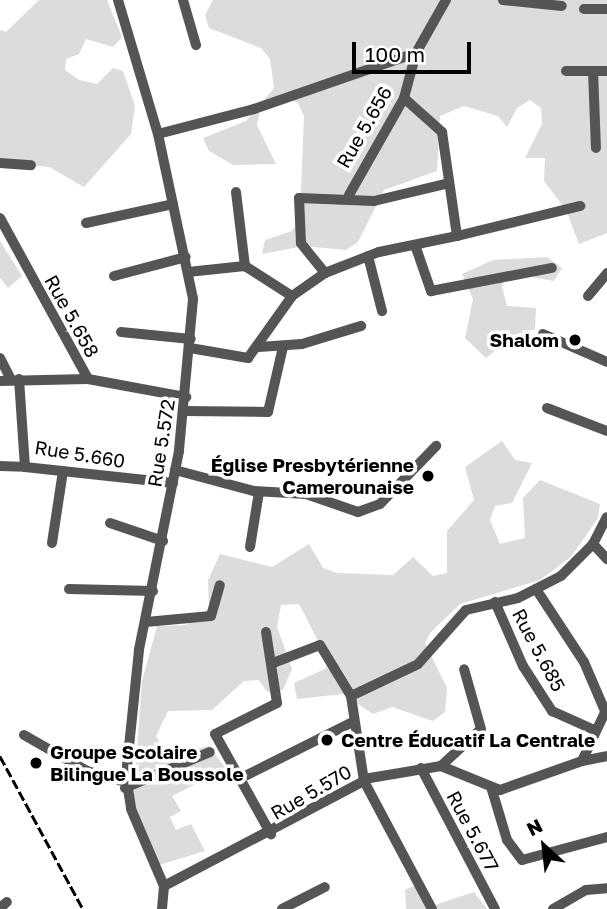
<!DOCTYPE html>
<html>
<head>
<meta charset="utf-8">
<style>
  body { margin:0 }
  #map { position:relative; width:607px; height:909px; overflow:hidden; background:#fff; font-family:"Golos Text",sans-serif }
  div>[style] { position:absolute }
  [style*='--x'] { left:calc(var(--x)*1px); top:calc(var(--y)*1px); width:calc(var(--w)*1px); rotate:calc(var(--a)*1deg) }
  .green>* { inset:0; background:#dcdcdc }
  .minor>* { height:10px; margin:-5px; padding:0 5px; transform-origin:5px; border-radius:5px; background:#555 }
  .rail>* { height:2.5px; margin-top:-1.25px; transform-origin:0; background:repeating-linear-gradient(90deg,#000 0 10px,transparent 0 13.5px) }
  .dots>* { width:19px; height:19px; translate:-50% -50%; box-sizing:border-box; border:4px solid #fff; border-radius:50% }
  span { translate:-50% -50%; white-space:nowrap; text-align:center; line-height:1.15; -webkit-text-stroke:7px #fff; paint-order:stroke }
  .street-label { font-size:19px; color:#000 }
  .poi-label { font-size:19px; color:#000; font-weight:700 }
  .right { translate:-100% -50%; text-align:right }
  .left { translate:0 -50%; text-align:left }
  .north { position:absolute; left:509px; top:811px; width:70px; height:70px; -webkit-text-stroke:5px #fff; paint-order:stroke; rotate:333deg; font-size:19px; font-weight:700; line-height:28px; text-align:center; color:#000 }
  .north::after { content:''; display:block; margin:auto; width:24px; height:32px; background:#000; clip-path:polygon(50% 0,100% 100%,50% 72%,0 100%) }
  .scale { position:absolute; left:352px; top:42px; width:119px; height:32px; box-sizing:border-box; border:4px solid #000; border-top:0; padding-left:9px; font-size:21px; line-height:24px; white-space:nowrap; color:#000; -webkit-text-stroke:5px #fff; paint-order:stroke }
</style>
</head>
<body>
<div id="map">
  <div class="green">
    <div style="clip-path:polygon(39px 0,107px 0,122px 37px,113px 47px,86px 39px,79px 54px,66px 59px,65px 70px,79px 80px,97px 84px,113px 68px,123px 71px,135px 106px,131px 134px,84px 187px,49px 167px,0 162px,0 30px,6px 32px)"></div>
    <div style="clip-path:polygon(213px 0,607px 0,607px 233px,579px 244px,566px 210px,544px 181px,545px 158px,525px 158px,542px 124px,541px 108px,530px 100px,517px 108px,507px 127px,498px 116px,464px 106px,440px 116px,437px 171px,384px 190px,358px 242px,346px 250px,304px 246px,262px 254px,265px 240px,292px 231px,300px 217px,304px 116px,298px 103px,285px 97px,260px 111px,257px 125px,276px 164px,233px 165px,209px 151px,203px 138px,246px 121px,274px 88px,270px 59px,261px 48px,209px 28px,205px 15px)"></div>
    <div style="clip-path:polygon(0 241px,22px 276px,8px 288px,0 278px)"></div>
    <div style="clip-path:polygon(547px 257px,562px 268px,554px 281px,525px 276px,504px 280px,502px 287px,507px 306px,536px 308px,535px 329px,515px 335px,486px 358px,465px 338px,473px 299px,462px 274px,493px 260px)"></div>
    <div style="clip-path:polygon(502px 441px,515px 460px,532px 463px,512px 503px,495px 506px,490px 520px,500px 544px,525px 538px,523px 498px,540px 480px,600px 504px,598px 518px,571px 557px,540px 580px,460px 604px,430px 633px,425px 643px,447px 688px,445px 712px,433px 721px,392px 707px,373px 714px,343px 694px,297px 699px,294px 683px,331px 666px,299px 604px,281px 605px,277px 627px,292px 669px,283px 690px,267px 692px,259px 680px,244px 681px,212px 710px,168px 711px,156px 736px,167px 756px,209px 746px,226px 769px,172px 796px,181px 811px,170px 817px,176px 830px,191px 824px,205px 851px,159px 865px,133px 802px,142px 681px,157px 626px,186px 625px,209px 609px,208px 580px,220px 554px,272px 567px,309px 544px,323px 568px,337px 573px,393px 575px,413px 557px,433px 576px,447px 573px,447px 531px,474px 500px,465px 467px)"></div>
    <div style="clip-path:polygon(419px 883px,435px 905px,474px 892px,487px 909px,406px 909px,405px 890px)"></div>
  </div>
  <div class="minor">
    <div style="--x:118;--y:0;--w:140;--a:73.4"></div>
    <div style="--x:158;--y:134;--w:169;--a:78"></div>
    <div style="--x:193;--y:299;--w:153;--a:95.3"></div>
    <div style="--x:179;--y:451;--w:203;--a:101.4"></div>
    <div style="--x:139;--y:650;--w:127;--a:95.9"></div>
    <div style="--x:126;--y:776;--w:33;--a:81"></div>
    <div style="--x:131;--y:809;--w:84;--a:66.8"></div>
    <div style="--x:164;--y:886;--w:23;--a:95"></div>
    <div style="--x:183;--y:0;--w:47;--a:73.9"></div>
    <div style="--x:503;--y:0;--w:59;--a:5.8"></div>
    <div style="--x:584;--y:9;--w:23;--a:0"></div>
    <div style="--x:566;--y:71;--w:41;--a:0"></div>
    <div style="--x:593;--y:71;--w:77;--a:87.8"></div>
    <div style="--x:158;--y:134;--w:99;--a:-14.6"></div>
    <div style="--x:254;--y:109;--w:171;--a:-19.1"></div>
    <div style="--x:0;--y:163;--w:31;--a:4"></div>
    <div style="--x:236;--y:192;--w:75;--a:83.1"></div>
    <div style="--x:349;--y:195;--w:112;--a:-60.4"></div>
    <div style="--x:404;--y:98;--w:47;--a:-75.1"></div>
    <div style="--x:416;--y:53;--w:61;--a:-60.5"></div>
    <div style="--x:0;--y:218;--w:183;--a:61.3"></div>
    <div style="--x:88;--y:379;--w:100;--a:10.4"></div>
    <div style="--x:86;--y:223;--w:89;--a:-12.3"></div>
    <div style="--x:457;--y:236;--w:127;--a:-13.7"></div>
    <div style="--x:415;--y:245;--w:49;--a:70.8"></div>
    <div style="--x:431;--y:291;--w:123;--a:-10.8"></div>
    <div style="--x:368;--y:256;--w:57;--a:75.7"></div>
    <div style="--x:188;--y:272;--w:57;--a:-6"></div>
    <div style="--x:245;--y:266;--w:56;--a:32.6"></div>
    <div style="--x:325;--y:273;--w:38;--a:-129"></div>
    <div style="--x:301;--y:243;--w:45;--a:-92.5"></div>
    <div style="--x:299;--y:198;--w:75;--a:2.3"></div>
    <div style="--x:374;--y:201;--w:77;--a:-13.5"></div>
    <div style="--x:114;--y:276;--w:74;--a:-14.8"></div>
    <div style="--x:588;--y:296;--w:30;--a:-50"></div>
    <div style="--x:121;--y:332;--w:70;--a:5.7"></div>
    <div style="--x:543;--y:334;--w:70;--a:23.6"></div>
    <div style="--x:259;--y:347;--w:43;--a:-4"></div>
    <div style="--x:302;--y:344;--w:62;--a:-17"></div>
    <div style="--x:190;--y:348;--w:59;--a:9.8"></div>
    <div style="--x:248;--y:358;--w:76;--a:-54.6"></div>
    <div style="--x:292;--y:296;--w:40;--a:-34.9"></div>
    <div style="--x:325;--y:273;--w:58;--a:-21.3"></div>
    <div style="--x:379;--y:252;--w:80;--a:-11.6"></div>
    <div style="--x:457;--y:236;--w:105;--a:-98.2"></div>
    <div style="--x:442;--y:132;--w:51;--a:-138.2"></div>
    <div style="--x:0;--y:358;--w:25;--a:63"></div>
    <div style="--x:19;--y:379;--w:88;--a:86.1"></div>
    <div style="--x:25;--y:467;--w:149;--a:6.2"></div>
    <div style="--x:0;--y:381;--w:88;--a:-1.3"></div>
    <div style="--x:547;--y:408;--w:64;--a:21"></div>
    <div style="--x:185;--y:411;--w:83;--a:0.7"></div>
    <div style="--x:268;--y:412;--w:67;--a:-77"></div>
    <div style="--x:0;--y:466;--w:25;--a:2"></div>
    <div style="--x:175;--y:470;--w:82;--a:14.9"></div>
    <div style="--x:254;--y:491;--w:52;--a:3.3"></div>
    <div style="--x:306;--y:494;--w:55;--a:19.1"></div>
    <div style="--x:358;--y:512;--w:23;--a:-20"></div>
    <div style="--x:380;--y:504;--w:81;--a:-46"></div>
    <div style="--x:110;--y:523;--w:56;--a:18.8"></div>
    <div style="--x:52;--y:543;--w:73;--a:-81.3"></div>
    <div style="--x:593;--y:544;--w:21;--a:47"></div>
    <div style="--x:250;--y:547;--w:56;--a:-80.7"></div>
    <div style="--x:69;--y:589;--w:84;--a:1.4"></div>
    <div style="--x:536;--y:589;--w:87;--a:56.7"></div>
    <div style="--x:584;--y:662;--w:53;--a:66.8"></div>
    <div style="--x:495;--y:602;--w:70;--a:66.4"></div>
    <div style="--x:523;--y:666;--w:54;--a:57.2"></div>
    <div style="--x:552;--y:711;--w:44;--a:24.2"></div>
    <div style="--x:146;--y:622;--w:65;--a:-5.3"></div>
    <div style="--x:211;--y:616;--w:32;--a:-74"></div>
    <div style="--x:266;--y:632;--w:72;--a:81.2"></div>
    <div style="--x:277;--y:703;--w:69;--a:153.4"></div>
    <div style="--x:215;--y:734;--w:115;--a:60.8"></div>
    <div style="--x:273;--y:663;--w:50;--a:-21"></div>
    <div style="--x:320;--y:645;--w:60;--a:58.7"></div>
    <div style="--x:24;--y:735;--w:73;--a:29.7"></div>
    <div style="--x:87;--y:771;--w:40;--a:16"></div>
    <div style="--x:582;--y:761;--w:25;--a:-11"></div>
    <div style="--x:441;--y:766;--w:54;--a:-42.8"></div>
    <div style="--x:481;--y:729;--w:62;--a:-105.8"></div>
    <div style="--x:421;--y:768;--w:159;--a:62.3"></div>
    <div style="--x:243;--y:777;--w:121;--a:-26.6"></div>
    <div style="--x:125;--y:788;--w:92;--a:-23"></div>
    <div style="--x:492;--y:790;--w:52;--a:73.3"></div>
    <div style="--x:507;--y:840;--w:25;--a:53"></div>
    <div style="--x:522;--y:860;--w:88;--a:-15.1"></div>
    <div style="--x:164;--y:886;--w:233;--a:-27.7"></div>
    <div style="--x:370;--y:778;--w:72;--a:-9.6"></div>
    <div style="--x:441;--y:766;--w:64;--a:22.1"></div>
    <div style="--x:500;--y:790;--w:87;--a:-19.5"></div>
    <div style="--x:582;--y:761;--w:59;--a:-64.7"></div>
    <div style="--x:0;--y:908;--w:9;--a:-41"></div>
    <div style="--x:282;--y:909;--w:48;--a:-27.1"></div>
    <div style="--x:432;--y:909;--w:145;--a:-118"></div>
    <div style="--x:364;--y:781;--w:86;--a:-98.7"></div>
    <div style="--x:351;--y:696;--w:74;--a:-25.5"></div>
    <div style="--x:418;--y:664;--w:72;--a:-48.4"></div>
    <div style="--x:466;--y:610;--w:53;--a:-13"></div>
    <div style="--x:518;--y:598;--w:48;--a:-27.1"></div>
    <div style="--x:561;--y:576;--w:45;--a:-45"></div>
    <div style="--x:593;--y:544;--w:30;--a:-63"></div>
    <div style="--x:553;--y:909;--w:38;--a:-30"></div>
    <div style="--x:586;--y:890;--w:21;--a:-5"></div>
  </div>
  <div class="rail">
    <div style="--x:0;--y:756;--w:174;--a:61.5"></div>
  </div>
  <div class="dots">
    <div style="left:575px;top:340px;background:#000"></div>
    <div style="left:428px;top:476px;background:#000"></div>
    <div style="left:327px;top:740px;background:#000"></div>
    <div style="left:36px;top:763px;background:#000"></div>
  </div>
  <div class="street-label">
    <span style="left:364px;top:127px;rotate:-60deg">Rue 5.656</span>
    <span style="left:72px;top:316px;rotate:61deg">Rue 5.658</span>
    <span style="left:161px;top:443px;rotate:-81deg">Rue 5.572</span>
    <span style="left:80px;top:454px;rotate:9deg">Rue 5.660</span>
    <span style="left:539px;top:650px;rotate:62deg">Rue 5.685</span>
    <span style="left:311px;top:792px;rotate:-30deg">Rue 5.570</span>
    <span style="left:473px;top:831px;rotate:62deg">Rue 5.677</span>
  </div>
  <div class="poi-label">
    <span class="right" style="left:559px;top:340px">Shalom</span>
    <span class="right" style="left:414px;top:476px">Église Presbytérienne<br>Camerounaise</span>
    <span class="left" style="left:341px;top:740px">Centre Éducatif La Centrale</span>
    <span class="left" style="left:50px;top:763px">Groupe Scolaire<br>Bilingue La Boussole</span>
  </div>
  <div class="north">N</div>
  <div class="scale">100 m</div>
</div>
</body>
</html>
